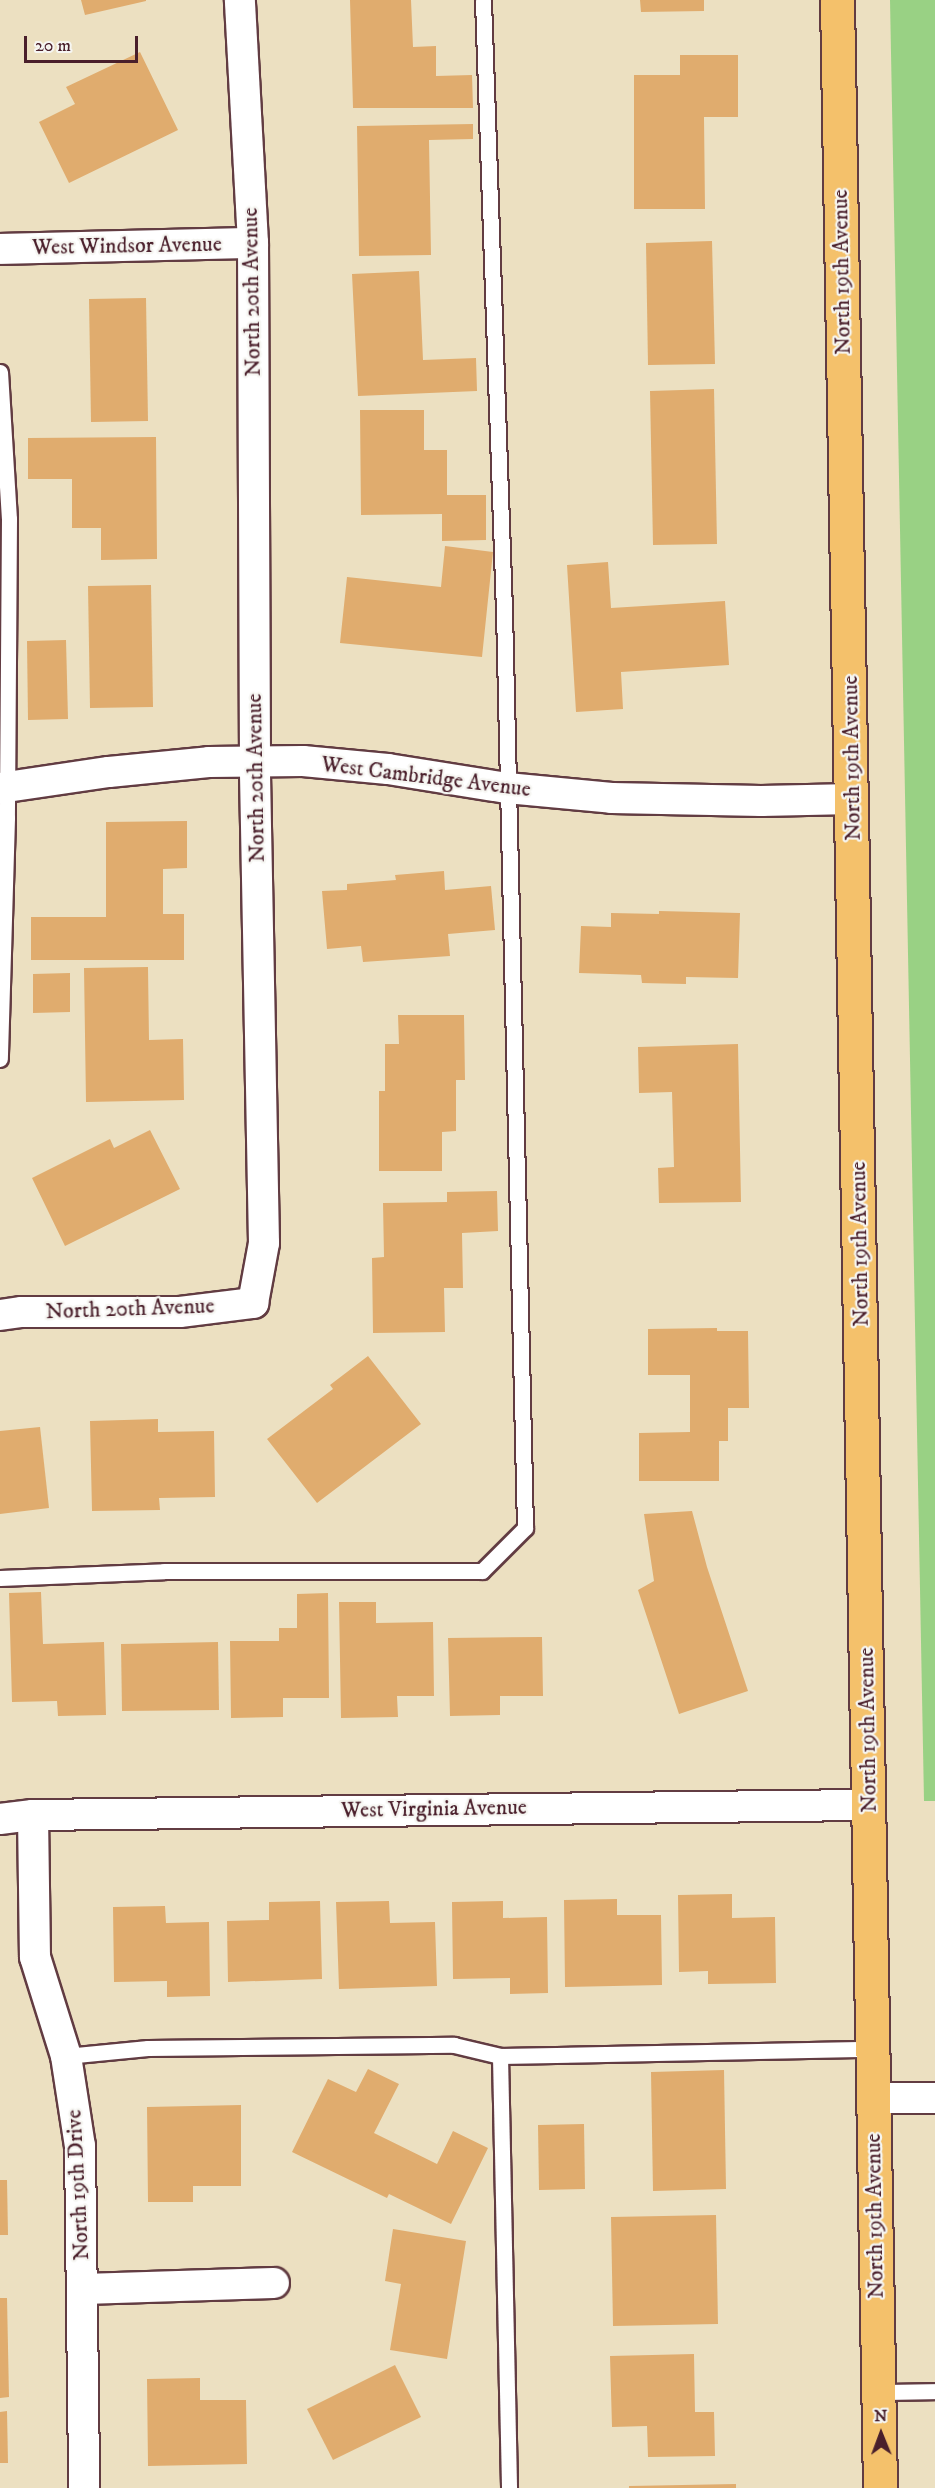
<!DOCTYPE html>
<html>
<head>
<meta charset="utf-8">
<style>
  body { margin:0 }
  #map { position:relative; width:935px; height:2488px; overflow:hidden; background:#ece0c1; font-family:"IM FELL DW Pica",serif }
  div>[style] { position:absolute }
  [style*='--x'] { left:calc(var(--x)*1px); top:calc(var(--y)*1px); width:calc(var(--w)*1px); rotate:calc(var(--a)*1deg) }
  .green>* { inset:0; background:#99d184 }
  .building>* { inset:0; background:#e0ac6e }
  .roads { filter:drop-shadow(2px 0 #623c42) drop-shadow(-2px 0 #623c42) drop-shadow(0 2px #623c42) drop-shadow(0 -2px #623c42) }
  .lane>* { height:15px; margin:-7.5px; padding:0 7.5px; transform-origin:7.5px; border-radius:7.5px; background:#fff }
  .street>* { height:30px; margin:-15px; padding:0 15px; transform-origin:15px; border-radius:15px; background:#fff }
  .primary>* { height:33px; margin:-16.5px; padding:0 16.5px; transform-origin:16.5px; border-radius:16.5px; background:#f4c16b }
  span { translate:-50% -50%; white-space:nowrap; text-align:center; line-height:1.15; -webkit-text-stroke:4.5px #f6f6f2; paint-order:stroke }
  .street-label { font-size:22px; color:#4a1f2b }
  .north { position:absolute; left:851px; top:2404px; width:60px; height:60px; -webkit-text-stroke:4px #f6f6f2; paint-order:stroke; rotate:359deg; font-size:16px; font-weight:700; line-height:24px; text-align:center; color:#4a1f2b }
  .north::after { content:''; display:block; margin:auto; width:21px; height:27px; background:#4a1f2b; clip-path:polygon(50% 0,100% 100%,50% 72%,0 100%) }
  .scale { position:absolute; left:24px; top:36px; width:114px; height:27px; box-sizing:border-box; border:3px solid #4a1f2b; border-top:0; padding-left:8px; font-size:18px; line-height:21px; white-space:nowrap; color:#4a1f2b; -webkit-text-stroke:4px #f6f6f2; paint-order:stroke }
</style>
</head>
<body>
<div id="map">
  <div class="green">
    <div style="clip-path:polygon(890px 0,935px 0,935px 1801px,924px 1801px)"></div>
  </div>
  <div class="building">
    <div style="clip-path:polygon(81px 0,146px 0,146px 1px,85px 15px)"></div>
    <div style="clip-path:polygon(350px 0,411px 0,413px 47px,436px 46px,436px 76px,472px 75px,473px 108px,353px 108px)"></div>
    <div style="clip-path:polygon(640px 0,704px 0,704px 11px,641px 12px)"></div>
    <div style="clip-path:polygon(140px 52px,178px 130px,69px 183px,39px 122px,75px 104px,66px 87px)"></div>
    <div style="clip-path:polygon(680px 55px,738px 55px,738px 117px,704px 117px,705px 209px,634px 209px,634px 75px,680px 75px)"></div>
    <div style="clip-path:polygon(473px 124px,473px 139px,429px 140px,431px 255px,359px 256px,357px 126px)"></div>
    <div style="clip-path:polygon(712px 241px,715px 364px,648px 365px,646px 243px)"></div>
    <div style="clip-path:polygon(419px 271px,423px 360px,476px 358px,477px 391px,358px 396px,352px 274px)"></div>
    <div style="clip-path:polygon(146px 298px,148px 421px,91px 422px,89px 299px)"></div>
    <div style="clip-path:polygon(714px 389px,717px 544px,653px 545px,650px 391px)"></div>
    <div style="clip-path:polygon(360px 410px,424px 410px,424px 450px,447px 450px,447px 495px,486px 495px,486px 540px,442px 541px,442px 514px,361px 515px)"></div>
    <div style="clip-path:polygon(156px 437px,157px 559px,101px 560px,101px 528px,72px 528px,72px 479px,28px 479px,28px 438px)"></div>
    <div style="clip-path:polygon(445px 546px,493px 552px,482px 657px,340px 643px,347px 577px,441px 587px)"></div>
    <div style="clip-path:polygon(608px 562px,611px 608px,725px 601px,729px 665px,621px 672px,623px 709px,576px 712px,567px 565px)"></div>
    <div style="clip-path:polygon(151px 585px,153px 707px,90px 708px,88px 586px)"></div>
    <div style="clip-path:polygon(66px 640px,68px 719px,28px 720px,27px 641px)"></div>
    <div style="clip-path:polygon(187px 821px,187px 868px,163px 869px,163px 914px,184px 914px,184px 960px,31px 960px,31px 917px,106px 917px,106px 822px)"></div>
    <div style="clip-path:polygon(444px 871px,445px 890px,491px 886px,495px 930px,448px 934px,450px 956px,363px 962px,361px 946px,327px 949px,322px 891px,347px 890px,347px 884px,396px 880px,395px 875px)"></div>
    <div style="clip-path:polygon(659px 911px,740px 913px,738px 978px,686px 977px,686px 984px,642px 983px,641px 975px,579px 973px,581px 926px,611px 927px,611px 913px,659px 914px)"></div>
    <div style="clip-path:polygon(148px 967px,149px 1040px,183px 1039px,184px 1100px,86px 1102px,84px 968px)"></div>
    <div style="clip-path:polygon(70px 973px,70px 1012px,33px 1013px,33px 974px)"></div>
    <div style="clip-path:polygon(398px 1015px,464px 1015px,465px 1080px,456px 1080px,456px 1131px,442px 1132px,442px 1171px,379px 1171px,379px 1091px,385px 1091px,385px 1044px,399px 1044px)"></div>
    <div style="clip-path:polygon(738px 1044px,741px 1202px,659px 1203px,658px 1168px,674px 1167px,672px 1092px,639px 1093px,638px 1047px)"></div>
    <div style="clip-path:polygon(150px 1130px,180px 1189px,65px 1246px,32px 1178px,110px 1139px,114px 1148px)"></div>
    <div style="clip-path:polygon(497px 1191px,498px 1231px,462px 1233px,463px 1288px,444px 1288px,445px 1332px,373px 1333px,372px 1258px,384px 1257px,383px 1203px,447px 1202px,447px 1192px)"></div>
    <div style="clip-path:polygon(717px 1328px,717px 1331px,748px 1331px,749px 1408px,728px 1408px,728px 1441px,719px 1441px,719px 1481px,639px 1481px,639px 1433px,690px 1432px,690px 1375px,648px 1375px,648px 1329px)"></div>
    <div style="clip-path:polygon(368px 1356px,421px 1424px,317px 1503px,267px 1439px,333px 1389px,330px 1385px)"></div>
    <div style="clip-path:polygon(158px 1419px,158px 1432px,214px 1431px,215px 1497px,159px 1498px,160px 1510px,92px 1511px,90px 1421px)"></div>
    <div style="clip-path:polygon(40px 1427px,49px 1508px,0 1514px,0 1431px)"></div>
    <div style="clip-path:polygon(692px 1511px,707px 1567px,748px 1691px,679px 1714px,638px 1590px,654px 1581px,644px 1514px)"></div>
    <div style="clip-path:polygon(41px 1592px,43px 1644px,104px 1642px,106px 1715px,58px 1716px,57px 1701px,12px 1702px,9px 1593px)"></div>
    <div style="clip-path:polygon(328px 1593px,329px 1698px,283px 1698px,283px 1717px,231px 1718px,230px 1641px,279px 1641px,279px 1628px,297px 1628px,297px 1594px)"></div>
    <div style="clip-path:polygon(339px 1602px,376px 1602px,376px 1623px,433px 1622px,434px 1696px,397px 1696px,398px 1717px,341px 1718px)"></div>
    <div style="clip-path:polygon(542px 1637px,543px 1696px,500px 1696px,500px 1715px,450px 1716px,448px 1638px)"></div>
    <div style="clip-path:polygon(218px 1642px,219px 1710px,122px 1711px,121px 1644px)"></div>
    <div style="clip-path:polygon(732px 1894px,732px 1918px,775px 1917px,776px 1983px,708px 1984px,708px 1971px,679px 1972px,678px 1895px)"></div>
    <div style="clip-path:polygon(617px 1899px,617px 1915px,661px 1915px,662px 1985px,565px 1987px,564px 1900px)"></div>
    <div style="clip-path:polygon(320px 1901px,322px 1979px,228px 1982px,227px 1921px,269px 1920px,269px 1902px)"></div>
    <div style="clip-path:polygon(389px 1901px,390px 1923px,435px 1922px,437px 1986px,339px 1989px,336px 1902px)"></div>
    <div style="clip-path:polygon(503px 1901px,503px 1918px,547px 1917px,548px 1993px,510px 1994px,510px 1978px,453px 1979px,452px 1902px)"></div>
    <div style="clip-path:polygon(165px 1906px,166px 1923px,209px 1922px,210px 1996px,167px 1997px,167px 1981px,114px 1982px,113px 1907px)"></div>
    <div style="clip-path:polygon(368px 2069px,399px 2084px,374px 2133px,437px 2164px,453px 2131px,488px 2148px,451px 2224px,389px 2194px,387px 2198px,292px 2152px,328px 2079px,356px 2092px)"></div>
    <div style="clip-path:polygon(724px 2070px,726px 2189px,653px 2191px,651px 2072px)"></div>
    <div style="clip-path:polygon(241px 2105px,241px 2186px,193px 2186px,193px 2202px,148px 2202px,147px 2107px)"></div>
    <div style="clip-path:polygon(584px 2124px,585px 2189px,539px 2190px,538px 2125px)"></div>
    <div style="clip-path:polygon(0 2180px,7px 2180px,8px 2235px,0 2235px)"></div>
    <div style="clip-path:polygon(716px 2215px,718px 2324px,613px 2326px,611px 2217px)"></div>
    <div style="clip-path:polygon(393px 2229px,466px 2241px,447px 2359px,390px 2350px,401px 2284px,385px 2281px)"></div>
    <div style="clip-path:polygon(0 2298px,7px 2298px,9px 2397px,0 2398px)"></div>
    <div style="clip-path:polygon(694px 2354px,695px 2412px,714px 2412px,715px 2456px,648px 2457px,647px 2426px,612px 2427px,610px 2356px)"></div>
    <div style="clip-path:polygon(395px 2365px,421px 2417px,333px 2460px,307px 2409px)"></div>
    <div style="clip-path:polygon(200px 2378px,200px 2400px,246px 2400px,247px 2464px,148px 2466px,147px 2379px)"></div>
    <div style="clip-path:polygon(7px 2411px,8px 2463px,0 2463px,0 2412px)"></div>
    <div style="clip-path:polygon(736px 2484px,736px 2488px,629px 2488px,629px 2486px)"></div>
  </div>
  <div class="roads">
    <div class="lane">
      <div style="--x:0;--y:372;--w:147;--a:86.5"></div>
      <div style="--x:9;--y:519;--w:299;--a:90.4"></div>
      <div style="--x:7;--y:818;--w:241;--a:91.7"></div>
      <div style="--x:0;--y:1578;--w:164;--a:-2.4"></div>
      <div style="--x:164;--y:1571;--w:318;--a:0"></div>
      <div style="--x:482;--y:1571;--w:61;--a:-45"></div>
      <div style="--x:525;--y:1528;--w:917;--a:-91.31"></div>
      <div style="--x:504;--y:611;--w:611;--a:-91.97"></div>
      <div style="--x:66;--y:2056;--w:82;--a:-5.6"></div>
      <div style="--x:148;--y:2048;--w:306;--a:-0.6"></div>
      <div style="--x:454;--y:2045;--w:47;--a:13.4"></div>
      <div style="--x:500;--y:2056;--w:372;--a:-1.1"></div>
      <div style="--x:500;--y:2056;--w:432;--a:88.8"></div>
      <div style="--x:879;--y:2392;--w:56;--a:-1"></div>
    </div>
    <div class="street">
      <div style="--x:0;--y:249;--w:253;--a:-1.4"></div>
      <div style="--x:0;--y:788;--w:110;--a:-8.4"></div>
      <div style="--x:109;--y:772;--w:100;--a:-5.7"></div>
      <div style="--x:209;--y:762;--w:94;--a:-0.6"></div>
      <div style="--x:303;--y:761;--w:85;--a:5.4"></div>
      <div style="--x:388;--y:769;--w:121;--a:9.1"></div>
      <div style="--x:507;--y:788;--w:105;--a:5.4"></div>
      <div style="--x:612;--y:798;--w:149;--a:1.2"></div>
      <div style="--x:761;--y:801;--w:92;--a:-1.2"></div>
      <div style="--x:0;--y:1315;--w:22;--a:-8"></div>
      <div style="--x:22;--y:1312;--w:158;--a:0"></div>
      <div style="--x:180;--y:1312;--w:74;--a:-7"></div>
      <div style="--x:253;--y:1303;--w:61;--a:-79.6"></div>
      <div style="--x:264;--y:1243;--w:481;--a:-91.1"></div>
      <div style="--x:255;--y:762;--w:519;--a:-90.22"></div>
      <div style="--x:253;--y:243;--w:243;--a:-93.1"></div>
      <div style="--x:33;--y:1815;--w:142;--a:89.2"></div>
      <div style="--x:35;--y:1957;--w:104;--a:72.6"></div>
      <div style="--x:66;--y:2056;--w:91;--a:81.2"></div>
      <div style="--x:80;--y:2146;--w:342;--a:89.3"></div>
      <div style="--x:0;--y:1819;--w:33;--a:-7"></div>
      <div style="--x:33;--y:1815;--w:836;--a:-0.69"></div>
      <div style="--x:873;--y:2098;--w:62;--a:0"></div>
      <div style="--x:83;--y:2289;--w:191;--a:-1.8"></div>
    </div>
    <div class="primary">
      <div style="--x:837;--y:0;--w:2488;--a:89.01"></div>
    </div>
  </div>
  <div class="street-label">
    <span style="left:127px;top:246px;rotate:-1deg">West Windsor Avenue</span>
    <span style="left:842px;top:272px;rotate:-91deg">North 19th Avenue</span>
    <span style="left:252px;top:292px;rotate:-91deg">North 20th Avenue</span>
    <span style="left:852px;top:758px;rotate:-91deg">North 19th Avenue</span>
    <span style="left:426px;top:777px;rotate:7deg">West Cambridge Avenue</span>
    <span style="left:256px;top:778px;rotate:-91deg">North 20th Avenue</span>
    <span style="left:860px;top:1244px;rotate:-91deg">North 19th Avenue</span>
    <span style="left:130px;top:1309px;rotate:-2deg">North 20th Avenue</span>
    <span style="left:868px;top:1730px;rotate:-91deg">North 19th Avenue</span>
    <span style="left:434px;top:1809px;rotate:-1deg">West Virginia Avenue</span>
    <span style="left:78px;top:2185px;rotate:-93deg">North 19th Drive</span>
    <span style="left:875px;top:2216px;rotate:-91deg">North 19th Avenue</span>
  </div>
  <div class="north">N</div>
  <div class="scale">20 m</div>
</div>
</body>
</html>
